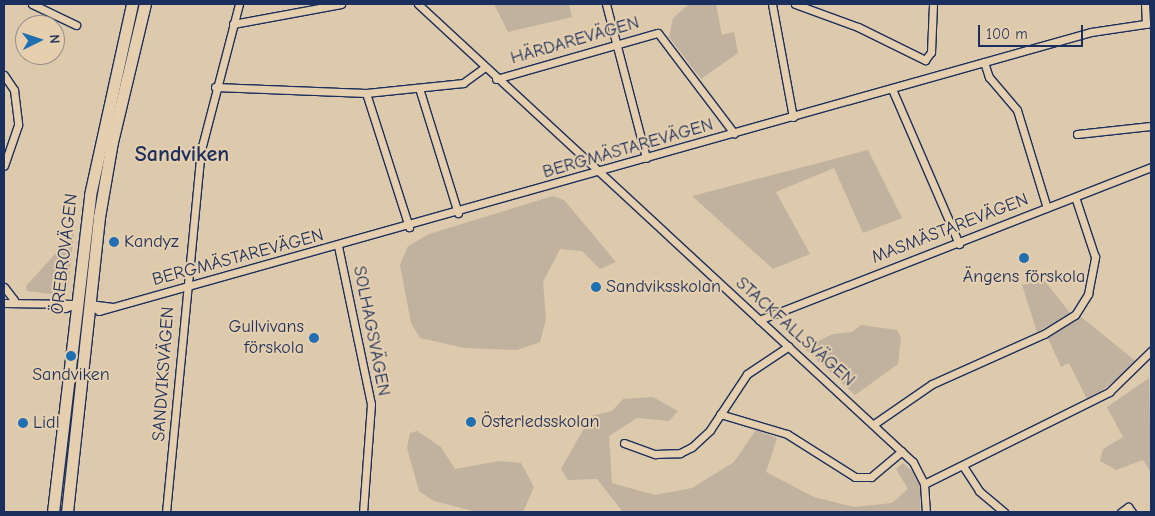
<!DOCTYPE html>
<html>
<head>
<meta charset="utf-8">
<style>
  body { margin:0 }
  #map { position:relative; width:1155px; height:516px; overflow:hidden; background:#ddc9ab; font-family:"Comic Neue",sans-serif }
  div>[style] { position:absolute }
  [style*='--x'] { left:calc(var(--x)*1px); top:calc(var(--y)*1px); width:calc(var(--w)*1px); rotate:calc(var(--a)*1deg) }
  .green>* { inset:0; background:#c1b29f }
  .roads { filter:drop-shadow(1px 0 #1b2f5e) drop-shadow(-1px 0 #1b2f5e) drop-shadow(0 1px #1b2f5e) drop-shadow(0 -1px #1b2f5e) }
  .minor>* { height:7px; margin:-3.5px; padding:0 3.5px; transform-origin:3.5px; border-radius:3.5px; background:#e5cfae }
  .trunk>* { height:11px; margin:-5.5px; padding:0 5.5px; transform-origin:5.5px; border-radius:5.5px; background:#e5cfae }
  .dots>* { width:14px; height:14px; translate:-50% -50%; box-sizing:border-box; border:2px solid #e5cfae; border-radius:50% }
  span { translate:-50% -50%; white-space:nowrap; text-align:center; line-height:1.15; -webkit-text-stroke:4px #e5cfae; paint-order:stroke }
  .street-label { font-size:18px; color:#1b2f5e }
  .poi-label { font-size:18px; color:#1b2f5e }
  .left { translate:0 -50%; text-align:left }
  .right { translate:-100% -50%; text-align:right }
  .district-label { font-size:22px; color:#1b2f5e; font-weight:700 }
  .frame { position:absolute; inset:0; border:5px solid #1b2f5e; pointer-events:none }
  .north { position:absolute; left:15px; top:15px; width:50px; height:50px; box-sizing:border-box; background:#e5cfae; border:1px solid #948f8e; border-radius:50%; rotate:86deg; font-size:14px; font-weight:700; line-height:20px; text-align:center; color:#1b2f5e }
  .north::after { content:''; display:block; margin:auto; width:18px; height:22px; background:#1f6fb2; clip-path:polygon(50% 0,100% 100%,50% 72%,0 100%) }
  .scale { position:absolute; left:978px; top:25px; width:105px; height:22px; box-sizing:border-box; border:2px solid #1b2f5e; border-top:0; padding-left:6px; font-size:15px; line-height:18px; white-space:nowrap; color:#1b2f5e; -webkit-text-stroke:4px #e5cfae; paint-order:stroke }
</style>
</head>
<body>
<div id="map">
  <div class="green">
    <div style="clip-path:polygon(494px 4px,569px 4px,572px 17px,508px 32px)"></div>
    <div style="clip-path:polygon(689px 4px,716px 4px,722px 35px,734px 32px,738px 53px,701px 79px,669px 37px,673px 18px)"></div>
    <div style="clip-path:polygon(868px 150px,902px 218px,863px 233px,834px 168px,776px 192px,810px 254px,773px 269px,692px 196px)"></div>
    <div style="clip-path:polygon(553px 196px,564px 200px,616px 262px,600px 269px,582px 251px,560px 249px,543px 282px,546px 319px,540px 342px,517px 350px,465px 348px,420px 338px,411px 323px,400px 265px,408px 246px,429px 234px)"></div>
    <div style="clip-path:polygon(74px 233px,68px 287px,59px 295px,27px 291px,26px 286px)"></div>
    <div style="clip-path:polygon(1043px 279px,1071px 314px,1037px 332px,1022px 285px)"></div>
    <div style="clip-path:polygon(1080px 316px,1138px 363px,1088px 401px,1069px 363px,1061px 367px,1047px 336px)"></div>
    <div style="clip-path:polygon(861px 325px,897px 330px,901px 338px,898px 364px,855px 395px,804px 348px,833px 334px,852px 332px)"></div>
    <div style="clip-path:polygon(1149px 378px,1151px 473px,1143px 460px,1116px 470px,1100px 461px,1103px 449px,1123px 437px,1107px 407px)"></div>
    <div style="clip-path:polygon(653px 397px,678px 411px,669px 421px,637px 418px,609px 436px,612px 483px,655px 495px,692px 488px,734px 462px,756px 430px,777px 438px,766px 472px,814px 497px,854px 507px,892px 503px,908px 489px,896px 469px,903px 463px,922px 480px,920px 512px,628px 512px,622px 511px,597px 479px,568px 480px,561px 469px,591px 416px,612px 411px,623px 399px)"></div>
    <div style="clip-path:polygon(417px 431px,441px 447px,455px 469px,499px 461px,521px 463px,534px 487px,523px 512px,477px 512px,434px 501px,419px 491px,407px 448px,410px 433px)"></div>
  </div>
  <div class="roads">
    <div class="minor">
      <div style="--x:32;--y:4;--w:49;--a:25.5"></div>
      <div style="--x:418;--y:4;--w:674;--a:42.78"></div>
      <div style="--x:913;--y:462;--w:25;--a:63"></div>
      <div style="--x:924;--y:484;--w:28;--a:86"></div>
      <div style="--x:606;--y:4;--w:159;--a:75.4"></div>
      <div style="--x:772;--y:4;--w:115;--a:79.5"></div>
      <div style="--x:795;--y:4;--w:67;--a:20.1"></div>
      <div style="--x:858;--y:27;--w:75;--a:26.2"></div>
      <div style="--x:925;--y:60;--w:10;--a:-53"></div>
      <div style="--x:931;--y:52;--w:48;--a:-87.6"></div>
      <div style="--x:1145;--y:4;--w:20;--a:87"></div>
      <div style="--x:233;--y:24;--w:110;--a:-10.5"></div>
      <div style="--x:984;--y:62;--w:16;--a:72"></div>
      <div style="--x:989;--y:77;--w:43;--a:49.7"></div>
      <div style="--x:1017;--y:110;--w:102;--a:73"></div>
      <div style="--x:4;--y:75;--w:18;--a:56"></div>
      <div style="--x:14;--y:90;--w:35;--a:83"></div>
      <div style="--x:18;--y:125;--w:43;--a:108.9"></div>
      <div style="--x:496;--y:79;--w:168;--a:-15.9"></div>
      <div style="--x:658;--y:33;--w:126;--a:52.8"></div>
      <div style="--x:215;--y:87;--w:151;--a:2.3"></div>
      <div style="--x:366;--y:93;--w:98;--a:-5.9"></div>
      <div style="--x:463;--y:83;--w:26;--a:-36"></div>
      <div style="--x:419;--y:88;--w:131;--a:72.7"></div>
      <div style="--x:892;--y:89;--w:169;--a:66.6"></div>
      <div style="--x:366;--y:93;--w:141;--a:72.2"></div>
      <div style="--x:1077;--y:134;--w:74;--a:-6.2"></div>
      <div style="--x:338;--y:246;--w:161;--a:78.2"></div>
      <div style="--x:371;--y:404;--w:108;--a:94.2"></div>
      <div style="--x:4;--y:287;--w:16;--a:52"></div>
      <div style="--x:4;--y:303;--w:72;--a:0.8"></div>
      <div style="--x:53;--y:303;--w:13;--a:23"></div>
      <div style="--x:65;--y:308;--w:12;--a:-20"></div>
      <div style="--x:89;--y:304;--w:12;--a:35"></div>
      <div style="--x:99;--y:311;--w:1030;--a:-15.71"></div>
      <div style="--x:1091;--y:32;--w:61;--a:-8.5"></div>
      <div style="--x:89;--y:304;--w:24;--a:7"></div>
      <div style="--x:759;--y:320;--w:421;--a:-21.3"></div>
      <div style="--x:720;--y:414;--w:70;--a:16.6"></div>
      <div style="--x:787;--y:434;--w:80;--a:32.3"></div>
      <div style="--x:855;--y:477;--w:16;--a:0"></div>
      <div style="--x:871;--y:477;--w:40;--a:-40"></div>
      <div style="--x:874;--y:424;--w:70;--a:-34.6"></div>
      <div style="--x:932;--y:384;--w:123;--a:-24.1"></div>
      <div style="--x:1044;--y:334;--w:36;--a:-32"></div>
      <div style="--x:1075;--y:315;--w:25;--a:-58"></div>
      <div style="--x:1088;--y:294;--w:38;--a:-79"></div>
      <div style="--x:1095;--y:257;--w:63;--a:-108.4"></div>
      <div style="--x:624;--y:443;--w:33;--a:20"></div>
      <div style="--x:655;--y:454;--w:25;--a:-2"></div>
      <div style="--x:680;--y:453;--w:13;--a:-27"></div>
      <div style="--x:692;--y:447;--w:25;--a:-43"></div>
      <div style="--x:710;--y:430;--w:67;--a:-56.5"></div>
      <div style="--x:747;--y:374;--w:50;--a:-33.7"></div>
      <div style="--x:963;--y:466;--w:30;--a:57"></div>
      <div style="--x:979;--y:491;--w:33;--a:40"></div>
      <div style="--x:924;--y:484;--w:207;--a:-26.4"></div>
      <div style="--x:1109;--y:392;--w:59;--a:-44.3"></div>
      <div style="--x:166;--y:512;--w:364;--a:-84.5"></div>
      <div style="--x:201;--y:150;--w:151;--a:-75.4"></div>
      <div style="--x:1121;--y:512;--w:9;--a:-36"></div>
      <div style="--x:1128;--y:507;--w:6;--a:51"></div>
    </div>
    <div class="trunk">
      <div style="--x:53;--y:512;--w:319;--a:-83.3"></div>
      <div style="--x:90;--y:195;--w:196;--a:-77.6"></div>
      <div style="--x:67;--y:512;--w:297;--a:-83.8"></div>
      <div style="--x:99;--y:217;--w:76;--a:-80.2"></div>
      <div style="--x:112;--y:142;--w:142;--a:-76.6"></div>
    </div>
  </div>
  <div class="dots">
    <div style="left:114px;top:242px;background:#1f6fb2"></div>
    <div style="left:1024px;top:258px;background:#1f6fb2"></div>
    <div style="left:596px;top:287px;background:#1f6fb2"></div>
    <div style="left:314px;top:338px;background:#1f6fb2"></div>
    <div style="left:71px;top:356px;background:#1f6fb2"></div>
    <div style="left:471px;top:422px;background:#1f6fb2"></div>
    <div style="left:23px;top:423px;background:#1f6fb2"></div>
  </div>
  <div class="street-label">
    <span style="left:575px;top:41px;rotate:-16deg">HÄRDAREVÄGEN</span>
    <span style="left:628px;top:149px;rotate:-16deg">BERGMÄSTAREVÄGEN</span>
    <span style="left:950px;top:229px;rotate:-21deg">MASMÄSTAREVÄGEN</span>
    <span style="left:65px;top:254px;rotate:-83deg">ÖREBROVÄGEN</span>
    <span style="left:238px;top:258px;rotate:-15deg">BERGMÄSTAREVÄGEN</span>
    <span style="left:371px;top:331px;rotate:79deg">SOLHAGSVÄGEN</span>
    <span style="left:795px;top:332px;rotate:42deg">STACKFALLSVÄGEN</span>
    <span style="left:164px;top:374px;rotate:-86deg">SANDVIKSVÄGEN</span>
  </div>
  <div class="poi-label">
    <span class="left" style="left:124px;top:242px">Kandyz</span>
    <span style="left:1024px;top:277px">Ängens förskola</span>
    <span class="left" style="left:606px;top:287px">Sandviksskolan</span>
    <span class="right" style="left:304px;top:338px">Gullvivans<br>förskola</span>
    <span style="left:71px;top:375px">Sandviken</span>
    <span class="left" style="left:481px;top:422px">Österledsskolan</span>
    <span class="left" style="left:33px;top:423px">Lidl</span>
  </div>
  <div class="district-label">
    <span style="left:182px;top:155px">Sandviken</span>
  </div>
  <div class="frame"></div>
  <div class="north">N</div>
  <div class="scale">100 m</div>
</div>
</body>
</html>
